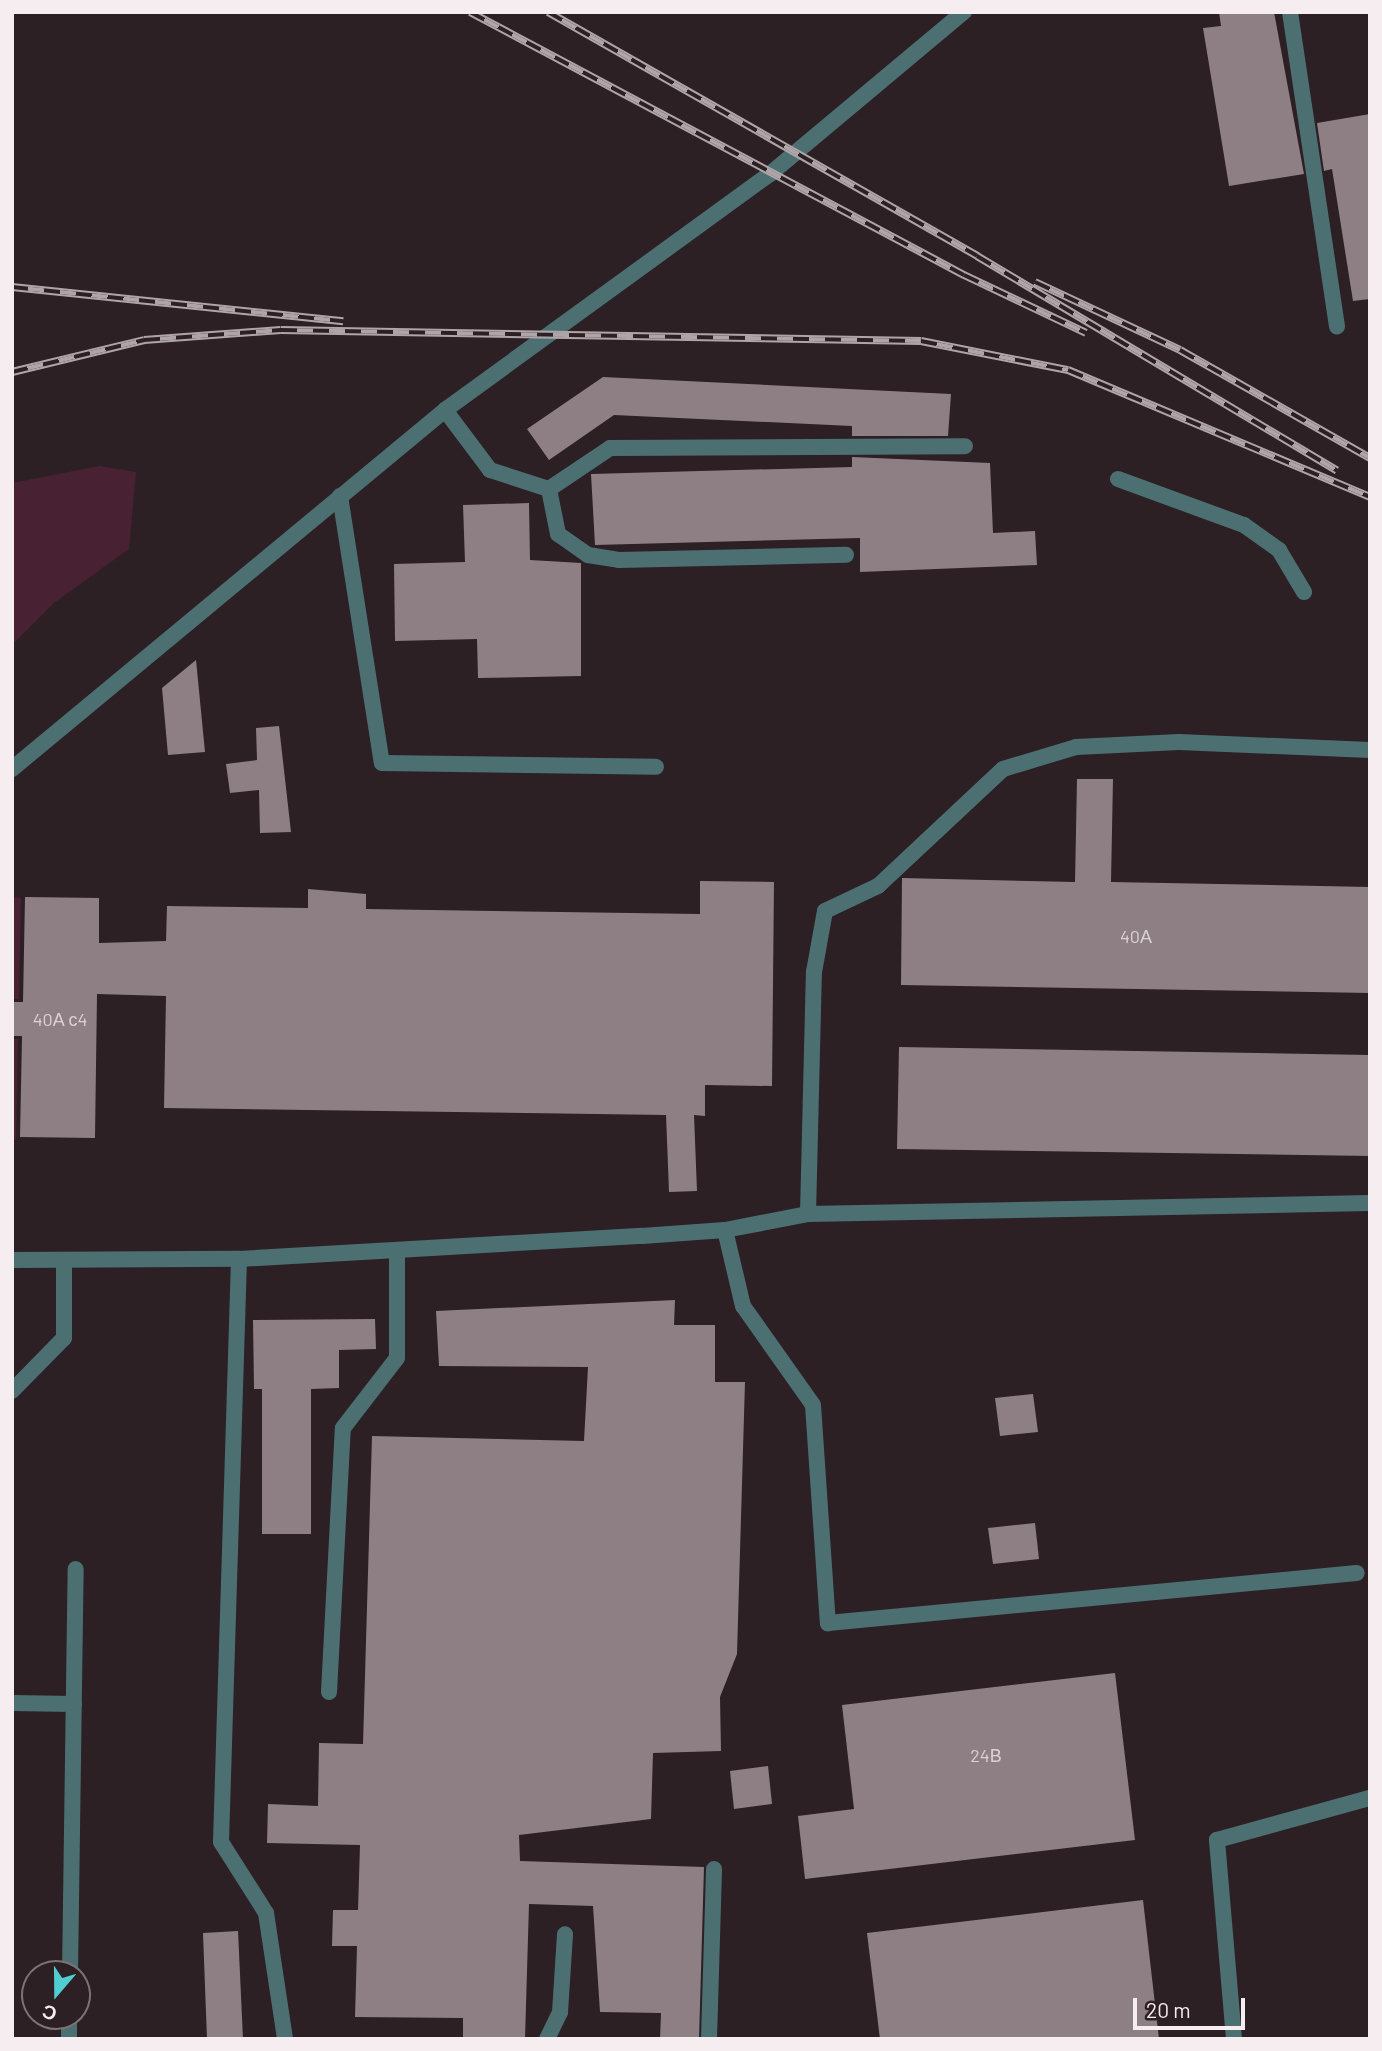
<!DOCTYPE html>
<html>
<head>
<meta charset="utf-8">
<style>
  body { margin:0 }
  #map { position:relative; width:1382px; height:2051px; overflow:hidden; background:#2c2024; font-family:Barlow,sans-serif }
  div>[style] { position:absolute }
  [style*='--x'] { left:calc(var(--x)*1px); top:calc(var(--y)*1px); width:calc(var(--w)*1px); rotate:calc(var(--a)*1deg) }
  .green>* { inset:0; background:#482132 }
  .building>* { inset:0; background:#8e7f84 }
  .service>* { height:16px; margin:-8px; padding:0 8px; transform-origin:8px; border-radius:8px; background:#4c7072 }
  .rail>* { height:8px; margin-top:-4px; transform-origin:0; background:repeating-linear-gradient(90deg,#2c2024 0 16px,#afa5a8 0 32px); box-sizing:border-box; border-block:2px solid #afa5a8 }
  span { translate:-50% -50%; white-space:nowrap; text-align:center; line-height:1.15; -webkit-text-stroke:5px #2c2024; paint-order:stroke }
  .number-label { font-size:18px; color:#dcd2d5 }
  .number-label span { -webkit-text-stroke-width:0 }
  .frame { position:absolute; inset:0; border:14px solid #f6edf0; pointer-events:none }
  .north { position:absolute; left:21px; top:1960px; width:70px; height:70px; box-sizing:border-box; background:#2c2024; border:2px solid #7d7276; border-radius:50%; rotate:200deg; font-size:19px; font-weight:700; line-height:28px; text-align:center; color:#f6edf0 }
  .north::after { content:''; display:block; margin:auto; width:24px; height:32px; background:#51ccd1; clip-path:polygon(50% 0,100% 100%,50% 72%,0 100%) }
  .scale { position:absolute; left:1133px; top:1998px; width:112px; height:32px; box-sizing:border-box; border:4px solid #f6edf0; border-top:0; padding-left:9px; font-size:21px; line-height:24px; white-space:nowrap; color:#f6edf0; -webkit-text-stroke:5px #2c2024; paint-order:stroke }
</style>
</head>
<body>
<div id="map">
  <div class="green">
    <div style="clip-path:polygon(99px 466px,136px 472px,129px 549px,54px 603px,12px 645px,12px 483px)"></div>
    <div style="clip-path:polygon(12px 897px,21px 898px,19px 999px,12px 999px)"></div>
    <div style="clip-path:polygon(12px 1039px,18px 1039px,16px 1140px,12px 1139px)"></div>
  </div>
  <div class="building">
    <div style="clip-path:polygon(1219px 12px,1274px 12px,1304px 174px,1229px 186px,1203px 28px,1221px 26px)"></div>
    <div style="clip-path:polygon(1370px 114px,1370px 299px,1353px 301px,1332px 169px,1324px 171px,1317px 123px)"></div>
    <div style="clip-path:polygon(603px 377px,951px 394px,948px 436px,852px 436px,852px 426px,614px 415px,549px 460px,527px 429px)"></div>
    <div style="clip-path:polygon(852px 457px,990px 463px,993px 533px,1035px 531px,1037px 565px,860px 572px,860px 538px,595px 545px,591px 474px,852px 467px)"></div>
    <div style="clip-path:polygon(529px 503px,530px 560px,581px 563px,581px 676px,478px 678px,477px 639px,395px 641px,394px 564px,465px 562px,463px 505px)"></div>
    <div style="clip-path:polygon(196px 660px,205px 752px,168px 755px,162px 688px)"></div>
    <div style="clip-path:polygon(279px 726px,291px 832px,260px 833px,259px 790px,230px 793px,226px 764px,257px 760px,256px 728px)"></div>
    <div style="clip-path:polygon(1077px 779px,1113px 779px,1111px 882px,1370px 887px,1370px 993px,901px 985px,902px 878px,1075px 882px)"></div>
    <div style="clip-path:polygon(700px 881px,774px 882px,772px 1086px,705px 1085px,705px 1116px,694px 1115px,697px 1191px,669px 1192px,666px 1115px,164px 1108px,166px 996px,97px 994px,95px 1138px,20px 1137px,22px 1036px,12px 1036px,12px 1002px,23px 1002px,25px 897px,99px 898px,99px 943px,166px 941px,167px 906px,308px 908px,308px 889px,366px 894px,366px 909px,700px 914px)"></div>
    <div style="clip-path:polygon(899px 1047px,1370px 1055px,1370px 1156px,897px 1149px)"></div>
    <div style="clip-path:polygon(675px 1300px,674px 1325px,715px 1325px,715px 1382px,745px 1382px,737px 1654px,720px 1697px,721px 1751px,653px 1753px,651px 1819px,519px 1835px,520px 1861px,704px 1867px,699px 2039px,660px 2039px,661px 2013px,600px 2012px,593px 1906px,529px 1904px,525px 2039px,463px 2039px,463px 2018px,355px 2017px,357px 1946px,332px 1946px,333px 1910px,358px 1910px,360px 1845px,267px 1843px,268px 1804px,318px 1806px,319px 1743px,363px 1744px,372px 1436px,584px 1441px,588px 1367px,439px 1366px,436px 1311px)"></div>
    <div style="clip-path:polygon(375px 1319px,376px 1349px,339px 1350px,339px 1388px,311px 1389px,311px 1534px,262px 1534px,262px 1389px,254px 1389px,253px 1320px)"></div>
    <div style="clip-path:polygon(1033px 1394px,1038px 1432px,1000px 1436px,995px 1398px)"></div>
    <div style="clip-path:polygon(1035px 1523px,1039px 1559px,993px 1564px,988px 1528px)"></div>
    <div style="clip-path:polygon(1115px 1673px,1135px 1840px,805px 1879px,798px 1816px,854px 1809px,842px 1705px)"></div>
    <div style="clip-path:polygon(768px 1766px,772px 1804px,734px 1809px,730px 1771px)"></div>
    <div style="clip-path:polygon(1143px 1900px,1159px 2039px,880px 2039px,867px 1933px)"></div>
    <div style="clip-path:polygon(238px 1931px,243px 2039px,207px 2039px,203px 1933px)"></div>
  </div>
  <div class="service">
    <div style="--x:1290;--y:12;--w:318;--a:81.5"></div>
    <div style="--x:445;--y:410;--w:75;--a:53.1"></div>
    <div style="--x:490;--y:470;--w:62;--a:17.9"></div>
    <div style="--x:549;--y:489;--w:73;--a:-33.9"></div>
    <div style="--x:610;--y:448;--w:355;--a:-0.3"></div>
    <div style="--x:1118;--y:479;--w:134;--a:20.1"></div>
    <div style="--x:1244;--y:525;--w:43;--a:35.5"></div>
    <div style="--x:1279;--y:550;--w:49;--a:59.2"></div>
    <div style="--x:549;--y:489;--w:46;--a:78.7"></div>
    <div style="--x:558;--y:534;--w:37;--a:35"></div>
    <div style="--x:588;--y:555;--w:31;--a:9"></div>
    <div style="--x:619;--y:560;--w:227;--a:-1.3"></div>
    <div style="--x:340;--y:496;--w:270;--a:81.1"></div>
    <div style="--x:382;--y:763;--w:274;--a:0.8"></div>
    <div style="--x:12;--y:769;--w:562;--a:-39.66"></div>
    <div style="--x:445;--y:410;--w:402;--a:-36"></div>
    <div style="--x:770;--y:174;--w:253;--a:-39.9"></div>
    <div style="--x:808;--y:1214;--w:242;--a:-88.6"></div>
    <div style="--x:814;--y:972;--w:62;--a:-79.8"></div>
    <div style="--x:825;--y:911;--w:59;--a:-25.3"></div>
    <div style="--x:878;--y:886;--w:171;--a:-43.1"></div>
    <div style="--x:1003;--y:769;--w:76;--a:-16.8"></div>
    <div style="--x:1076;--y:747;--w:103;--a:-2.8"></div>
    <div style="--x:1179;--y:742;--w:191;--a:2.4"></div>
    <div style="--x:725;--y:1230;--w:78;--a:76.7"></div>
    <div style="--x:743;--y:1306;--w:121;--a:54.7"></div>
    <div style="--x:813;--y:1405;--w:219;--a:86.1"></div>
    <div style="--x:828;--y:1623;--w:531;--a:-5.4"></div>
    <div style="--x:239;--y:1259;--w:583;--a:91.77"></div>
    <div style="--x:221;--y:1842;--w:84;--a:57.6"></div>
    <div style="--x:266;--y:1913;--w:127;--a:81.4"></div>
    <div style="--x:12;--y:1260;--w:227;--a:-0.3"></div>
    <div style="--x:239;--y:1259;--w:404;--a:-3.3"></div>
    <div style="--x:642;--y:1236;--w:83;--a:-4.1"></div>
    <div style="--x:725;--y:1230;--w:85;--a:-10.9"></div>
    <div style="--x:808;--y:1214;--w:562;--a:-1.12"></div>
    <div style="--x:12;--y:1391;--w:74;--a:-45.5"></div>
    <div style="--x:64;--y:1338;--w:78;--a:-90"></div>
    <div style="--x:329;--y:1692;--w:264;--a:-87"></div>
    <div style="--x:343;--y:1428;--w:88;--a:-52.4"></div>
    <div style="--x:397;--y:1358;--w:108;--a:-90"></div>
    <div style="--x:12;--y:1703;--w:62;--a:0.9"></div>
    <div style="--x:70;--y:1974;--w:405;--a:-89.2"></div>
    <div style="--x:69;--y:2039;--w:23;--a:-90"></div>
    <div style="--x:547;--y:2039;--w:30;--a:-64"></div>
    <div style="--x:560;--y:2012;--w:78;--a:-86.3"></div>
    <div style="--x:709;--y:2039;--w:170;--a:-88.3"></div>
    <div style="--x:1234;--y:2039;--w:200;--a:-94.9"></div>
    <div style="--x:1217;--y:1840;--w:159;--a:-15.4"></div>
  </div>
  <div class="rail">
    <div style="--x:470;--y:12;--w:560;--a:28.03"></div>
    <div style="--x:964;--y:275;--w:135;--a:25.4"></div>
    <div style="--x:548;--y:12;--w:494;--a:29.6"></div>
    <div style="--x:977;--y:256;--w:419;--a:30.8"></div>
    <div style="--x:1035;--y:282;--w:160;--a:25.1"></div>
    <div style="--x:1180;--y:350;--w:219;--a:29.6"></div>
    <div style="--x:12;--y:287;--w:333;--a:5.9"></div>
    <div style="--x:12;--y:372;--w:136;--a:-13.6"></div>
    <div style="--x:144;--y:340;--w:137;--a:-4.2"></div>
    <div style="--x:281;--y:330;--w:640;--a:0.98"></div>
    <div style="--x:921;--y:341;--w:150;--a:11.2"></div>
    <div style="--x:1068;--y:370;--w:328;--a:22.8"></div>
  </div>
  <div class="number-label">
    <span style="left:1136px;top:936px">40А</span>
    <span style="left:60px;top:1019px">40А с4</span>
    <span style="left:986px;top:1755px">24В</span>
  </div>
  <div class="frame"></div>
  <div class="north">С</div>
  <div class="scale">20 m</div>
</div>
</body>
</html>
